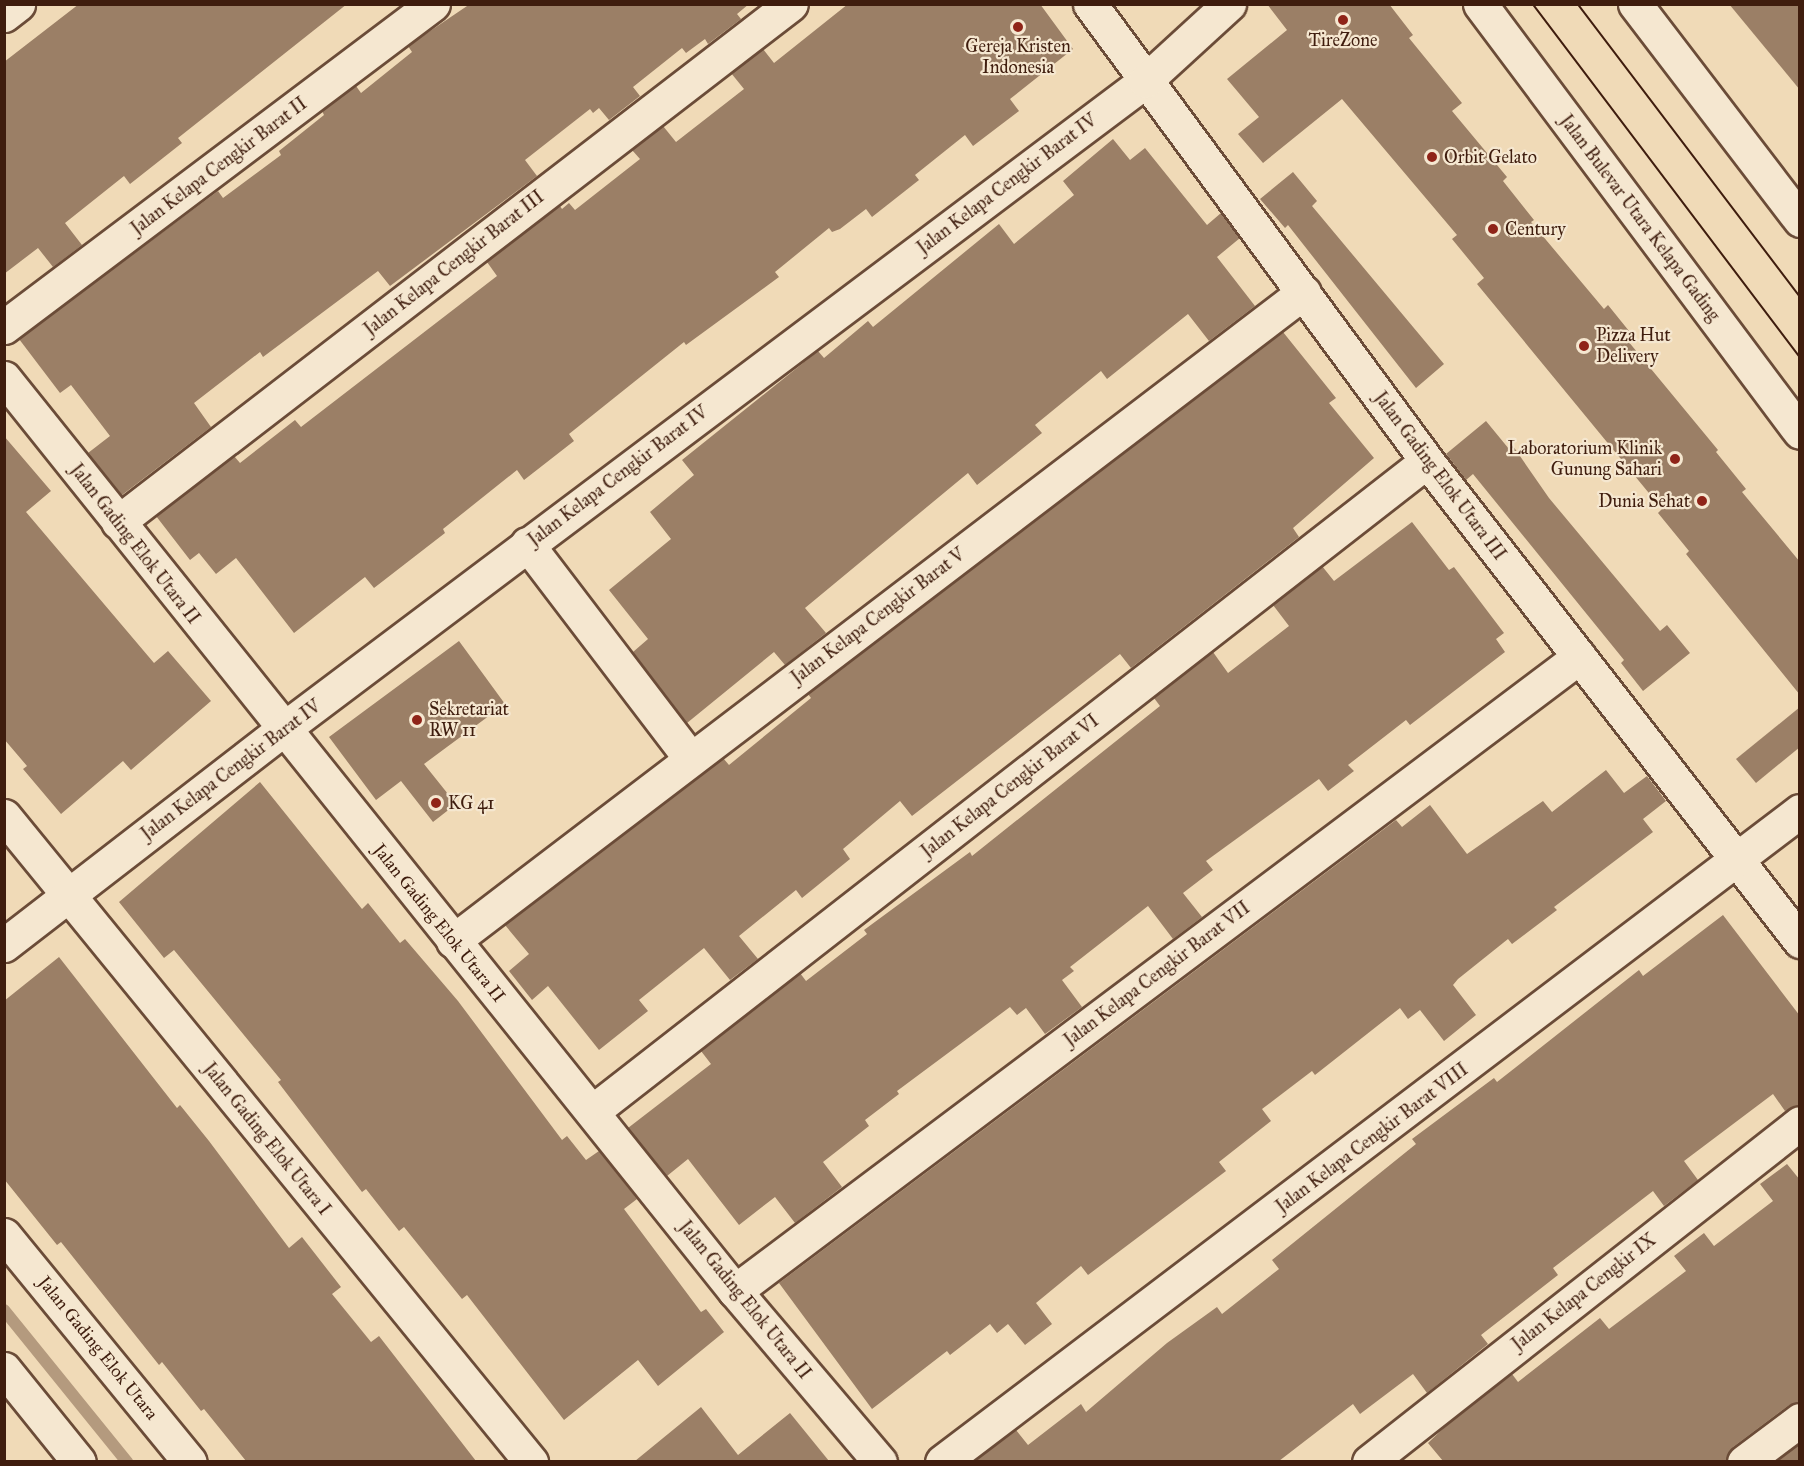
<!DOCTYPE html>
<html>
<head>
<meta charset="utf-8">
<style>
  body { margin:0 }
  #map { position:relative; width:1804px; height:1466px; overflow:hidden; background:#f0dab7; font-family:"IM FELL Great Primer",serif }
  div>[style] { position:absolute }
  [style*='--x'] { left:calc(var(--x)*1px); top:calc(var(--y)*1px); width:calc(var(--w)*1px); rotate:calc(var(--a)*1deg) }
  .stream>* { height:12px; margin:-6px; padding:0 6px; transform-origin:6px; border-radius:6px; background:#b49a7e }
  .building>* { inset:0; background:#9b7f66 }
  .roads { filter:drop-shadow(2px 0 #6b4c38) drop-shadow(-2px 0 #6b4c38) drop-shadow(0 2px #6b4c38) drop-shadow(0 -2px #6b4c38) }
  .minor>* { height:33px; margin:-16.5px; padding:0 16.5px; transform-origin:16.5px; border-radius:16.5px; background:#f5e7d0 }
  .tertiary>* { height:33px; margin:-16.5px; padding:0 16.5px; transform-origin:16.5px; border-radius:16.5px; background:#f5e7d0 }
  .secondary>* { height:33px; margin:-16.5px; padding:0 16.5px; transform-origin:16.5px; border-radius:16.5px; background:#f5e7d0 }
  .tram>* { height:1.5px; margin:-0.75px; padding:0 0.75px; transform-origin:0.75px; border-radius:0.75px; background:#3f1d0e }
  .dots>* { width:16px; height:16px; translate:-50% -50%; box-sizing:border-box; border:3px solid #f5e7d0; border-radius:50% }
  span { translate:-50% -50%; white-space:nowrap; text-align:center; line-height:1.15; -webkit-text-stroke:4.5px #f5e7d0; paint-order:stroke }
  .poi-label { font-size:18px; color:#3f1d0e }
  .left { translate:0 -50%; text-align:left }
  .right { translate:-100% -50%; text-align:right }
  .street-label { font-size:18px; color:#3f1d0e }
  .frame { position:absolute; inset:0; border:6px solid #3f1d0e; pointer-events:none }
</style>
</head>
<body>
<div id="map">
  <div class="stream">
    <div style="--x:4;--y:1310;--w:196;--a:51"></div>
  </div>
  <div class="building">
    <div style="clip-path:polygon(79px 4px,347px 4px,178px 138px,182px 143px,130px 184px,124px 176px,65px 223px,82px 245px,53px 267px,38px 248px,4px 274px,4px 62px)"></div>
    <div style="clip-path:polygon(470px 4px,749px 4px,737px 14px,741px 19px,708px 44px,705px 39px,686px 53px,682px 48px,633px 87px,640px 96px,609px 120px,599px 108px,593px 113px,590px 109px,525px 160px,537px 176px,390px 286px,378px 271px,263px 357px,260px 352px,194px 403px,211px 427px,122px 495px,88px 453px,110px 436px,71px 385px,60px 393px,19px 339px,218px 191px,223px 198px,281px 155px,279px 151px,324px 115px,322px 111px,356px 86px,361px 93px,412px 52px,408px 46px)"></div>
    <div style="clip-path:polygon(848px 4px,1040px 4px,1073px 49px,1010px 99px,1019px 111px,973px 146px,965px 135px,915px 175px,919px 180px,872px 217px,866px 209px,840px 229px,832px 232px,829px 228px,775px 272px,779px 277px,686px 345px,684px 342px,569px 434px,574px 441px,524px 480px,517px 470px,443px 529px,445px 533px,374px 588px,365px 577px,294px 633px,236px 558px,216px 574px,199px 553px,190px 560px,156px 516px,234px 456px,240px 463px,295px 420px,301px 427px,497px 276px,487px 262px,560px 206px,562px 209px,569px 203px,575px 210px,640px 159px,632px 150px,663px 126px,676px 142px,744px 89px,731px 73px,763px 49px,774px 63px)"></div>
    <div style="clip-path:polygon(1267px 4px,1389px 4px,1413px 35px,1409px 38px,1462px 103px,1452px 111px,1507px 177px,1503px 181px,1534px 220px,1531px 222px,1604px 309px,1608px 305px,1629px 331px,1623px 335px,1718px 450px,1716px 452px,1746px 489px,1742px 492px,1800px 562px,1800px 695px,1686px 554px,1689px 551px,1658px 513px,1662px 509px,1477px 284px,1484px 278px,1452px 239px,1457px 235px,1342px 99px,1263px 163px,1238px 134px,1259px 117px,1227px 79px,1287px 30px)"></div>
    <div style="clip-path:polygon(1729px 4px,1800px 4px,1800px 90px)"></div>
    <div style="clip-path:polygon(1113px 139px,1130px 160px,1145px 148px,1207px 225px,1221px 213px,1240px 238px,1217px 257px,1255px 306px,1209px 341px,1188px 314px,1107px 379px,1101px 371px,1035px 425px,1042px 433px,977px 485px,968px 473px,805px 608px,826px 633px,785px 665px,774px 652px,687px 723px,633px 652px,648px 639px,609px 590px,671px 539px,650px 512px,694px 475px,682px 460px,818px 351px,824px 358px,868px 321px,873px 327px,999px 224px,1014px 244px,1074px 195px,1063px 181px)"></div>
    <div style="clip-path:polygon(1293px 172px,1317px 201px,1312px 206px,1444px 364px,1416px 388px,1288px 225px,1285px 228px,1260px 199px)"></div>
    <div style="clip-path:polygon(1283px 332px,1336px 398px,1329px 403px,1374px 458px,1293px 528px,1299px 537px,1131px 668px,1120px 654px,912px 816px,900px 801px,843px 849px,850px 859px,802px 898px,796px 890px,739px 936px,758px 959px,730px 980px,704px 948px,639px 1000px,648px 1011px,599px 1050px,548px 986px,532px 1000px,509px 971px,529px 954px,505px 925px,723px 758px,729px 765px,811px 698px,808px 694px)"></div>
    <div style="clip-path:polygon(1486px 421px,1509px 449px,1513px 446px,1549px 498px,1660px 631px,1667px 625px,1690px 653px,1643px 691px,1621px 663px,1624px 660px,1473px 474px,1466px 480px,1446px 454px)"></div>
    <div style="clip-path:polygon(4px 436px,51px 491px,26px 512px,154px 663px,168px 651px,211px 701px,131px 770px,123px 761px,61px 814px,23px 769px,27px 766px,4px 739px)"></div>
    <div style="clip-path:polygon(1412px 522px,1449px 570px,1454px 567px,1504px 633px,1496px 639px,1505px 652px,1410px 725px,1406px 720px,1348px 765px,1354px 771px,1328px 791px,1319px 779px,1206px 861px,1213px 870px,1183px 893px,1202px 917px,1173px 939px,1148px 906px,1070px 967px,1074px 971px,1062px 980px,1082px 1007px,1045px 1034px,1026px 1008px,1017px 1015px,1010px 1007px,897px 1091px,899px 1094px,865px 1120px,869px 1126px,823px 1162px,842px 1187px,795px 1223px,775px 1197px,739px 1225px,688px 1159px,667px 1176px,628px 1128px,711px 1064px,701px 1051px,800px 973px,806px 981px,867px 934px,864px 930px,970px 852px,972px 856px,1160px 706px,1154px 698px,1213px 652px,1228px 673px,1289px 626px,1273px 605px,1322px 566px,1334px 581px)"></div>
    <div style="clip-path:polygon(459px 641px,505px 704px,424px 764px,456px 804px,433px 822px,401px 781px,376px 800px,329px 737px)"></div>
    <div style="clip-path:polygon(1800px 707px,1800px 747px,1756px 783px,1736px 759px)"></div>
    <div style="clip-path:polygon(1606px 770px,1624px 793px,1647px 776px,1666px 801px,1643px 819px,1653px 832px,1554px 907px,1557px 910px,1512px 944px,1508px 939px,1458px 979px,1453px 985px,1476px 1015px,1444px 1041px,1420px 1010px,1408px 1019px,1400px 1008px,1315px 1075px,1312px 1071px,1262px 1109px,1271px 1121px,1219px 1162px,1226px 1171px,1088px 1275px,1081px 1266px,1036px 1303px,1052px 1324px,1025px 1345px,1008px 1324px,997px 1333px,990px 1324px,950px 1355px,947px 1351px,872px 1409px,779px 1283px,1396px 820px,1402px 827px,1430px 805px,1467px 854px,1543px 801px,1552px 812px)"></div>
    <div style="clip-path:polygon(260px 782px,362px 909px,368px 903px,400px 943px,405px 939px,458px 1001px,562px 1140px,567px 1136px,586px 1160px,599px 1151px,637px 1199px,624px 1209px,701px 1312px,706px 1309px,724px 1332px,658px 1386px,638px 1360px,564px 1420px,467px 1295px,462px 1299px,404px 1227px,399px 1231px,366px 1189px,362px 1192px,278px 1082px,281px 1080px,174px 950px,164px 958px,119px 902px)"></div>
    <div style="clip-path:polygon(1723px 915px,1800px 1016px,1800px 1105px,1785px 1111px,1773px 1094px,1684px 1161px,1698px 1180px,1664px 1206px,1653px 1191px,1553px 1268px,1558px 1275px,1481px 1335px,1488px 1344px,1427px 1393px,1413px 1374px,1360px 1414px,1353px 1404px,1279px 1461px,974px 1461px,1016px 1430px,1028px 1445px,1081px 1404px,1086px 1412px,1167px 1343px,1217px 1307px,1222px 1314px,1279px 1269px,1272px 1260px,1416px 1144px,1412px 1139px,1494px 1078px,1497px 1082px,1639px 970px,1643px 976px)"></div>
    <div style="clip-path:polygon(59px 957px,177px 1108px,180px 1105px,209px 1141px,289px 1248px,302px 1237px,341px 1287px,332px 1294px,371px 1342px,379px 1336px,476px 1461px,246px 1461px,204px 1409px,201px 1411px,162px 1362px,159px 1365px,61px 1242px,57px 1245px,4px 1179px,4px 1001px)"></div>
    <div style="clip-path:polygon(1787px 1164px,1800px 1180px,1800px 1402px,1789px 1405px,1733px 1447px,1726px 1461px,1443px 1461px,1428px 1443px,1450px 1422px,1512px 1374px,1518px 1382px,1600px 1318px,1609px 1329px,1686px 1271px,1674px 1256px,1704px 1233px,1714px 1246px,1773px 1201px,1760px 1184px)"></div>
    <div style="clip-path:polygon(701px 1407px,738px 1455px,790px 1413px,829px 1461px,635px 1461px)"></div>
    <div style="clip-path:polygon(1800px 1444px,1800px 1461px,1776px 1461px)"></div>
  </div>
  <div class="roads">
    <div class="minor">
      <div style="--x:1090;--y:4;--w:568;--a:53.59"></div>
      <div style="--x:1427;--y:461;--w:608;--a:52.15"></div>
      <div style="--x:4;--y:15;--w:18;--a:-38"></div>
      <div style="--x:4;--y:327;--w:537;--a:-36.98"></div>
      <div style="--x:4;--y:378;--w:1170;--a:51.32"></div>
      <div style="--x:735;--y:1291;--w:224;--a:49.7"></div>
      <div style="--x:118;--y:522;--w:849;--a:-37.59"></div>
      <div style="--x:527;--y:544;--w:270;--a:52.7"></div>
      <div style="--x:4;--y:816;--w:834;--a:50.79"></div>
      <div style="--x:453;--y:941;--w:1070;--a:-37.33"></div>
      <div style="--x:4;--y:945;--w:351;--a:-37.7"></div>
      <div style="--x:282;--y:730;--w:1080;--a:-36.94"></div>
      <div style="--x:1145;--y:81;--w:114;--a:-42.5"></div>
      <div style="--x:593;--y:1111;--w:1057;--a:-37.93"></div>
      <div style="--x:735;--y:1291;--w:1056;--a:-36.91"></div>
      <div style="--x:942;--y:1462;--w:1077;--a:-37.19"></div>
      <div style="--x:1369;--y:1462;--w:548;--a:-38.19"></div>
      <div style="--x:1744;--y:1462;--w:70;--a:-36.9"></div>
    </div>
    <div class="tertiary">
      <div style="--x:4;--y:1235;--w:293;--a:50.7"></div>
      <div style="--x:4;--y:1369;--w:119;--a:51.1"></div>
    </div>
    <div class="secondary">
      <div style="--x:1480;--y:4;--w:534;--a:53.22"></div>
      <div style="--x:1635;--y:4;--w:272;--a:52.6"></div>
    </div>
  </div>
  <div class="tram">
    <div style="--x:1533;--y:4;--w:443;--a:52.9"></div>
    <div style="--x:1578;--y:4;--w:367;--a:52.8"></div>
  </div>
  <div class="dots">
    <div style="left:1343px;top:20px;background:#8f2418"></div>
    <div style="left:1018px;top:27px;background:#8f2418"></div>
    <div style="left:1432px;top:157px;background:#8f2418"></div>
    <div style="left:1493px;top:229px;background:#8f2418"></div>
    <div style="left:1584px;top:346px;background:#8f2418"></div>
    <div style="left:1675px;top:459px;background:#8f2418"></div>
    <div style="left:1702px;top:501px;background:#8f2418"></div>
    <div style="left:417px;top:720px;background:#8f2418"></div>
    <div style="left:436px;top:803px;background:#8f2418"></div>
  </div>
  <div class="poi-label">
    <span style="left:1343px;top:40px">TireZone</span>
    <span style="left:1018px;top:57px">Gereja Kristen<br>Indonesia</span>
    <span class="left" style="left:1444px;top:157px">Orbit Gelato</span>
    <span class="left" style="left:1505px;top:229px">Century</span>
    <span class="left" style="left:1596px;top:346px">Pizza Hut<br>Delivery</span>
    <span class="right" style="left:1662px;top:459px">Laboratorium Klinik<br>Gunung Sahari</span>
    <span class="right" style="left:1690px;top:501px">Dunia Sehat</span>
    <span class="left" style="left:429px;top:720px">Sekretariat<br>RW 11</span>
    <span class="left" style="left:448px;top:803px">KG 41</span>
  </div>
  <div class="street-label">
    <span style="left:219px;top:166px;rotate:-37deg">Jalan Kelapa Cengkir Barat II</span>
    <span style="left:1007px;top:184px;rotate:-37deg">Jalan Kelapa Cengkir Barat IV</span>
    <span style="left:1640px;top:218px;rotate:53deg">Jalan Bulevar Utara Kelapa Gading</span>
    <span style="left:454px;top:263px;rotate:-38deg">Jalan Kelapa Cengkir Barat III</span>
    <span style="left:618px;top:476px;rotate:-37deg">Jalan Kelapa Cengkir Barat IV</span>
    <span style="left:1440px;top:476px;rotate:53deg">Jalan Gading Elok Utara III</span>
    <span style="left:135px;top:544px;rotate:52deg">Jalan Gading Elok Utara II</span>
    <span style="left:878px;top:616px;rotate:-37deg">Jalan Kelapa Cengkir Barat V</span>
    <span style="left:231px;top:770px;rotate:-37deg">Jalan Kelapa Cengkir Barat IV</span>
    <span style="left:1010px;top:786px;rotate:-38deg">Jalan Kelapa Cengkir Barat VI</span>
    <span style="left:439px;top:923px;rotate:51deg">Jalan Gading Elok Utara II</span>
    <span style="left:1157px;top:974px;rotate:-37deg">Jalan Kelapa Cengkir Barat VII</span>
    <span style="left:1372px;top:1138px;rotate:-37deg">Jalan Kelapa Cengkir Barat VIII</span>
    <span style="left:267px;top:1139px;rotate:51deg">Jalan Gading Elok Utara I</span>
    <span style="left:1584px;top:1292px;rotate:-38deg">Jalan Kelapa Cengkir IX</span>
    <span style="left:745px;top:1300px;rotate:51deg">Jalan Gading Elok Utara II</span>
    <span style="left:98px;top:1348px;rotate:51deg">Jalan Gading Elok Utara</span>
  </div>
  <div class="frame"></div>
</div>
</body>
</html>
